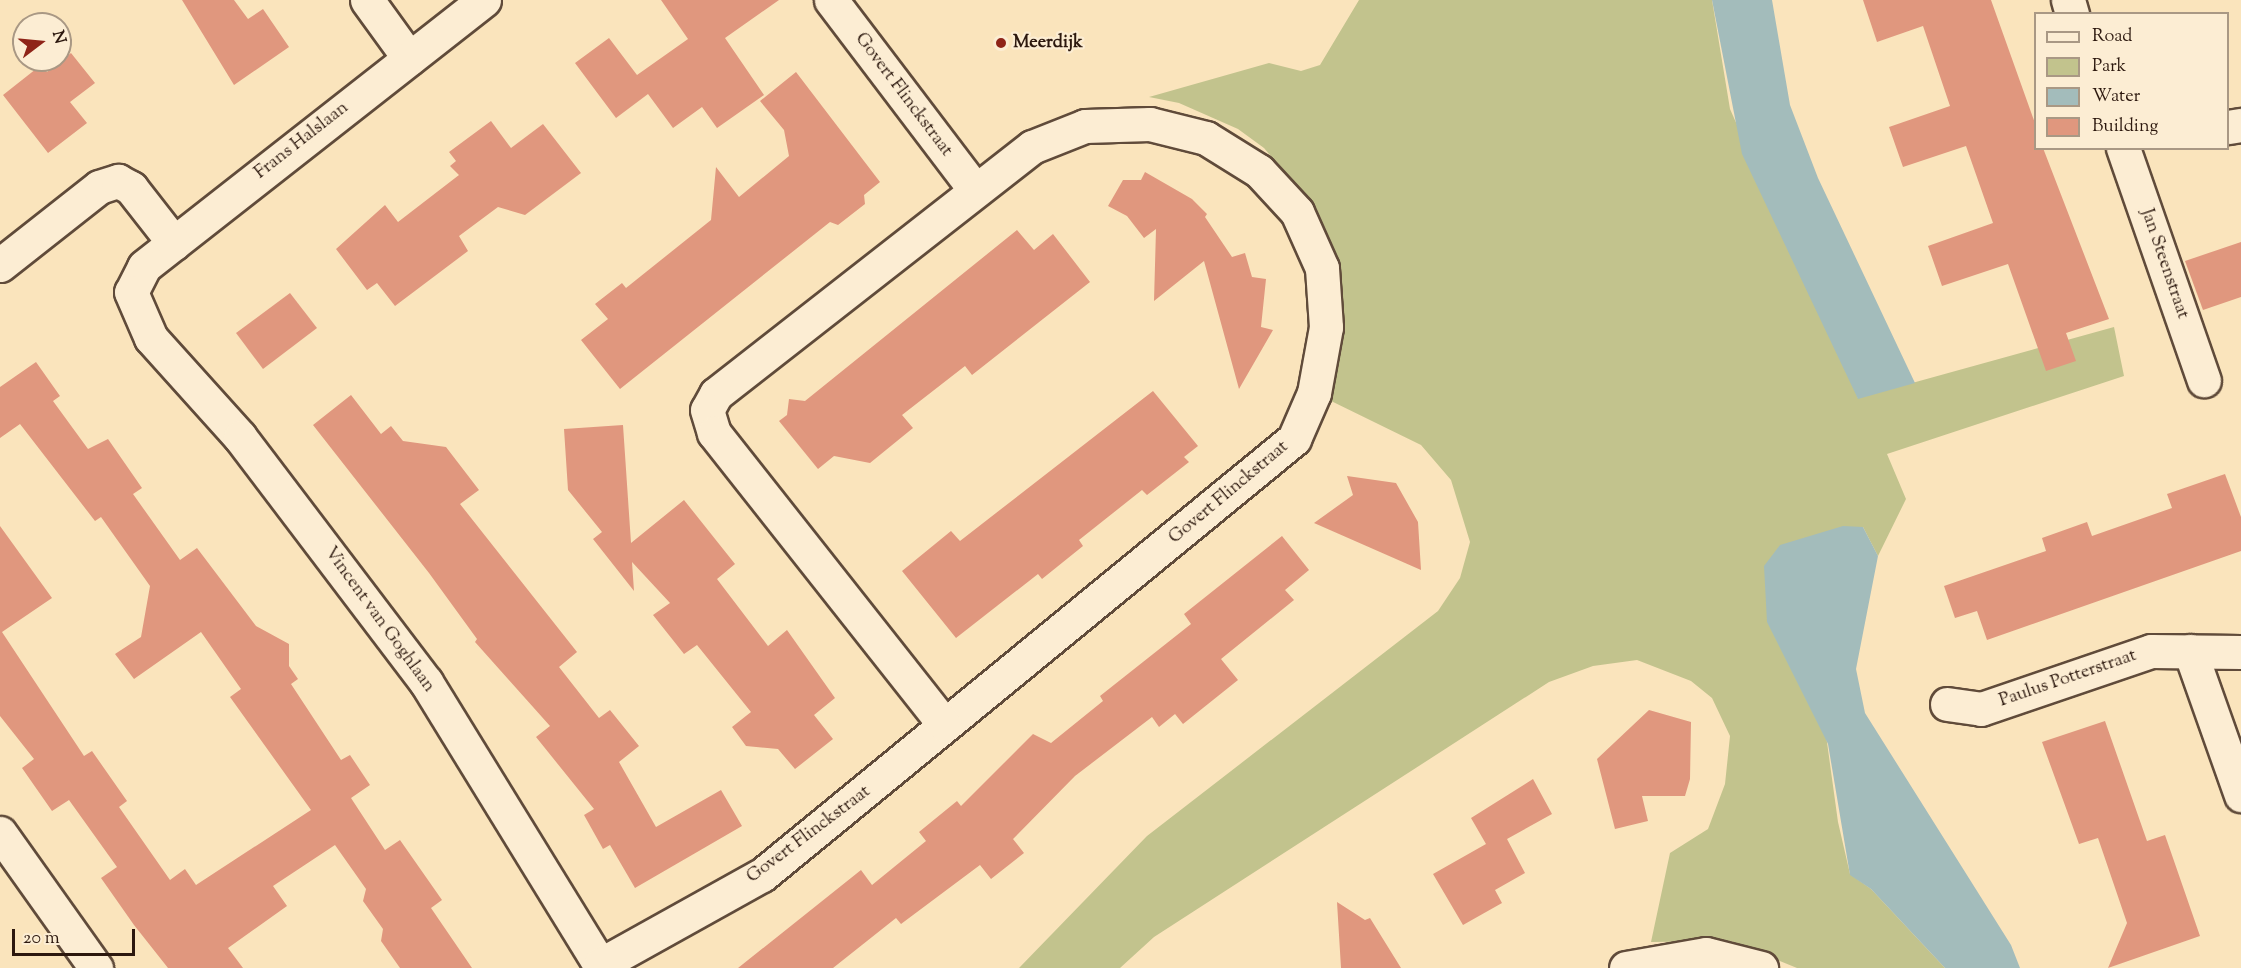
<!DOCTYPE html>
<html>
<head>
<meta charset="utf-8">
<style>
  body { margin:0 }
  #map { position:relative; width:2241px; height:968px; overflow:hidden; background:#fae4bc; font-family:"Sorts Mill Goudy",serif }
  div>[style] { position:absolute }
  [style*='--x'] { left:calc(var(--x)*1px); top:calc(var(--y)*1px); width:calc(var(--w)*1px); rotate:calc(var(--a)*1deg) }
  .green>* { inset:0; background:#c2c38d }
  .water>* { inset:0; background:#a3bcbb }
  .building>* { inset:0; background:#e0977e }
  .roads { filter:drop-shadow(2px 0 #604b3a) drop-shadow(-2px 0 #604b3a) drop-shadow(0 2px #604b3a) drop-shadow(0 -2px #604b3a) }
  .minor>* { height:33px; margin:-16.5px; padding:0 16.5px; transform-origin:16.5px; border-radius:16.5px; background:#fcedd3 }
  .dots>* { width:16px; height:16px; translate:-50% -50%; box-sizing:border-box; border:3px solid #fcedd3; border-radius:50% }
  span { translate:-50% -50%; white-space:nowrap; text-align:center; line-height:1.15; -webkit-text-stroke:4.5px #fcedd3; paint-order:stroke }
  .poi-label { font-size:18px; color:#2c180e; font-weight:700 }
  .left { translate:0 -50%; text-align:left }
  .street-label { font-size:18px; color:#2c180e }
  .legend { position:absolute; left:2034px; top:12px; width:195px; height:138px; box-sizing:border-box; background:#fcedd3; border:2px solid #a99884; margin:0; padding:8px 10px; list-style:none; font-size:18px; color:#2c180e }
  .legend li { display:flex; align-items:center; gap:12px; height:30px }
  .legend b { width:30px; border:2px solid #a99884 }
  .north { position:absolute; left:12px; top:12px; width:60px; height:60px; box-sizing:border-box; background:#fcedd3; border:2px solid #a99884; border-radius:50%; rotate:74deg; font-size:16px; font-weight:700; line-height:24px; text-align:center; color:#2c180e }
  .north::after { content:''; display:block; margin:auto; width:21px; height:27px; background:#8f2418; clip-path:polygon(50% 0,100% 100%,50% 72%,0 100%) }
  .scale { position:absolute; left:12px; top:929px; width:123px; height:27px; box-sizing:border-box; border:3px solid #2c180e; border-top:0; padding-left:8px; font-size:18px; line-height:21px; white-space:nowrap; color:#2c180e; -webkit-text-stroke:4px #fcedd3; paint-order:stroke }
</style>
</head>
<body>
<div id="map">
  <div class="green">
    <div style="clip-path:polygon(1359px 0,1712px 0,1730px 109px,1858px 398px,2114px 327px,2124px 376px,1887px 454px,1906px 499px,1878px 556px,1863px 527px,1826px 735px,1838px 822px,1850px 874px,1871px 889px,1945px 968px,1797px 968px,1731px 941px,1651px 942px,1670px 853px,1708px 829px,1725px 784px,1730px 736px,1712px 698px,1691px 681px,1637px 660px,1593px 666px,1549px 682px,1154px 937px,1120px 968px,1019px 968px,1147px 836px,1438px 611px,1460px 578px,1470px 542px,1451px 480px,1421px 445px,1327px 399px,1305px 197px,1264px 148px,1238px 129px,1179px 103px,1149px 97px,1269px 63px,1301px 71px,1320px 65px)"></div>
  </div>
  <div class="water">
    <div style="clip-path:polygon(1712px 0,1772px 0,1790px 105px,1818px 178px,1915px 383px,1858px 399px,1742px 154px)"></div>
    <div style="clip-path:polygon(1843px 526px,1863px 527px,1878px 556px,1856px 669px,1865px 713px,2011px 945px,2020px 968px,1945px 968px,1871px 889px,1850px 875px,1828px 744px,1767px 622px,1764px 566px,1780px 545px)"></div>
  </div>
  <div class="building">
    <div style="clip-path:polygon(182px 0,234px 0,248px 19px,263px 9px,289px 47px,234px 85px)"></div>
    <div style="clip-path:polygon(661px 0,779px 0,725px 38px,764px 95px,717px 128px,702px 107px,673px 128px,648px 94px,616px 118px,575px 63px,609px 38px,637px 75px,688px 39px)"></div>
    <div style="clip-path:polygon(1863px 0,1991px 0,2036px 126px,2036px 148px,2043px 148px,2109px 319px,2066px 333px,2076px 361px,2046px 371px,2008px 264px,1942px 286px,1928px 246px,1993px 223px,1966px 146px,1903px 167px,1889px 127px,1950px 106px,1923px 26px,1877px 42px)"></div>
    <div style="clip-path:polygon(71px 53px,95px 83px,70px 102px,87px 123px,48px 153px,3px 95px,41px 65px,47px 72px)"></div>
    <div style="clip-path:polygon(796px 72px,880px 182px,864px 195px,865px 204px,838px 225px,830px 222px,620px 389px,581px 340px,608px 319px,595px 304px,622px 283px,626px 288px,711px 220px,716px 167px,739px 197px,789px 156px,784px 130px,760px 101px)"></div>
    <div style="clip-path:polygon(491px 121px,511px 148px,543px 124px,581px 173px,525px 215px,498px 207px,459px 236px,468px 251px,395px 306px,377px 283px,367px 290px,336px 249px,385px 205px,398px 222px,459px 175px,450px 166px,456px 161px,449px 152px)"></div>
    <div style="clip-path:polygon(1145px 172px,1192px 199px,1207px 214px,1205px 217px,1232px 257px,1245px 253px,1252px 277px,1266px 279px,1261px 327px,1273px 330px,1239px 389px,1204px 261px,1154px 301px,1156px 229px,1144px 238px,1127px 216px,1108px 206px,1123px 180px,1141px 180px)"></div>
    <div style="clip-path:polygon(1017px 230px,1034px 250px,1053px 234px,1090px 282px,972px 375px,965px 366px,902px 415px,913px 428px,870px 463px,834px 456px,818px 469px,779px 421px,787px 415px,789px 399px,805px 401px)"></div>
    <div style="clip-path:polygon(2241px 242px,2241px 297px,2203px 310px,2185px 261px)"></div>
    <div style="clip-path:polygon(290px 293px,317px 328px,263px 369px,236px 333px)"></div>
    <div style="clip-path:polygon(36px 362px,60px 396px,53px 401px,88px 449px,108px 439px,142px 488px,133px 494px,180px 560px,197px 548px,256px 626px,289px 644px,289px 666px,298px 679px,291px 684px,341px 760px,350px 755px,370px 785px,351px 798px,385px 850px,400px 840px,442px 900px,431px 908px,472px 968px,400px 968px,381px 941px,383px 929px,363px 901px,366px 889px,335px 845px,273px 886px,287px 906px,228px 948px,243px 968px,168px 968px,134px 925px,101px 878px,117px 867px,69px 800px,52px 811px,22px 768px,34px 759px,0 716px,0 526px,52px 598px,2px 632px,84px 756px,92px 751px,127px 801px,119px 807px,170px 880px,185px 869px,196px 885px,311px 810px,230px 697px,241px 689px,201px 632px,134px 679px,115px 654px,141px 637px,150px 586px,101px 517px,95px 521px,20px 424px,0 438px,0 387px)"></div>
    <div style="clip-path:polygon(1153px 391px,1198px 446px,1184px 457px,1189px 462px,1147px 495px,1142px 490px,1079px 540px,1083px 546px,1042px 579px,1038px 574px,956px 638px,902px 571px,951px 531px,960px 541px)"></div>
    <div style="clip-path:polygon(351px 395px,381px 434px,391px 426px,403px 441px,446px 447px,479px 490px,460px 504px,577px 652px,559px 667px,599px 718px,610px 710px,639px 746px,619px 762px,656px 827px,721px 790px,742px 826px,635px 888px,610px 845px,603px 849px,584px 815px,594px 809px,536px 737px,550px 726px,475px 642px,477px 639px,429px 573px,313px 425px)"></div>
    <div style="clip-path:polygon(623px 425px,631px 543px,684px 500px,735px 564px,717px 579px,768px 646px,787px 630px,835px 698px,814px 715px,833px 739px,795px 769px,778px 749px,746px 746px,732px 727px,751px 712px,697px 645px,684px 654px,653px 615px,670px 603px,632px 562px,634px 591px,593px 539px,602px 532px,568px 490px,564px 429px)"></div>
    <div style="clip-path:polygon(2225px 474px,2241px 517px,2241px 551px,1987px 640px,1977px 611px,1955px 618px,1944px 586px,2046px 551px,2042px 538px,2087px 522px,2092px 536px,2172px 508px,2167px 494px)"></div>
    <div style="clip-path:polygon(1347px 476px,1396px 483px,1418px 522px,1421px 570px,1314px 523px,1353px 495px)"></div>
    <div style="clip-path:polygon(1282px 536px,1309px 570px,1285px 590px,1294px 600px,1221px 659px,1238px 680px,1183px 724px,1175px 714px,1159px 727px,1152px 717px,1075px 776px,1013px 839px,1024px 853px,991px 879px,980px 865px,901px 924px,896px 918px,833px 968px,738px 968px,861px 870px,872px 885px,926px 841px,919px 832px,957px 801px,961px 806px,1033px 734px,1051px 743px,1103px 701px,1100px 696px,1191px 624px,1184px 614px)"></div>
    <div style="clip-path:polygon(1649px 710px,1691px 722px,1690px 779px,1685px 796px,1642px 796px,1648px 821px,1615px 829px,1597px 759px)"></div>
    <div style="clip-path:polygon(2105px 721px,2147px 841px,2165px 835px,2200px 936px,2108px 968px,2127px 923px,2098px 838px,2079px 844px,2042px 742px)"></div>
    <div style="clip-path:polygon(1533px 779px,1552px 814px,1507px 839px,1525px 873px,1495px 890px,1502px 903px,1463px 925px,1433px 874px,1486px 844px,1471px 818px)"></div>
    <div style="clip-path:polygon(1337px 902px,1365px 920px,1370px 918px,1401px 968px,1341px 968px)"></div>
  </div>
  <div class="roads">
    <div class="minor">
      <div style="--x:367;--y:0;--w:72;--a:54.1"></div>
      <div style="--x:484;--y:0;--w:432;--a:141.9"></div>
      <div style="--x:144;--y:267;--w:28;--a:117"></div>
      <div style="--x:131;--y:292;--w:50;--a:66.5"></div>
      <div style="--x:151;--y:338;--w:133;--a:48"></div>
      <div style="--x:240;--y:437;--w:308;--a:52.8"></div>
      <div style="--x:426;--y:682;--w:336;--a:58.4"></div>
      <div style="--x:831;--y:0;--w:238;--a:52.8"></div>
      <div style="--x:2068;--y:0;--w:15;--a:74"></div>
      <div style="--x:2228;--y:127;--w:13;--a:-9"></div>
      <div style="--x:2123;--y:148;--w:246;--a:70.8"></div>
      <div style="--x:0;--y:265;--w:126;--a:-38.2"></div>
      <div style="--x:99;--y:187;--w:20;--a:-18"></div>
      <div style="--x:118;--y:181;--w:15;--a:28"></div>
      <div style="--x:131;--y:188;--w:70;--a:52"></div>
      <div style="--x:2190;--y:651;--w:153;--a:70.5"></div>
      <div style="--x:1947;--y:704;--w:34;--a:8"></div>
      <div style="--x:1981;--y:709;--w:180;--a:-18.8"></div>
      <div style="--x:2151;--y:651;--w:90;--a:0.6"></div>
      <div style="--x:0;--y:833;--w:166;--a:54.6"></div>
      <div style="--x:600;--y:965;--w:185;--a:-29.1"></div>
      <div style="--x:762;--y:875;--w:688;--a:-39.34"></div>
      <div style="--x:1294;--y:439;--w:50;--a:-66.5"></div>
      <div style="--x:1314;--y:393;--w:67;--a:-79.7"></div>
      <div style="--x:1326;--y:327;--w:59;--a:-93.9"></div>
      <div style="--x:1322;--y:268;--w:61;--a:-114.1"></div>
      <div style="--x:1297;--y:212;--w:56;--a:-132.8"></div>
      <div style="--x:1259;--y:171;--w:62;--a:-148.1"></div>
      <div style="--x:1206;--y:138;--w:58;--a:-166"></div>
      <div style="--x:1150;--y:124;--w:65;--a:178.2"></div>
      <div style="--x:1085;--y:126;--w:57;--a:158.4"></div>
      <div style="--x:1032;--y:147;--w:401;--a:142"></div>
      <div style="--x:716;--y:394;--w:18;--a:119"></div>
      <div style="--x:707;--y:410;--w:24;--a:73"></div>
      <div style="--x:714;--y:433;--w:372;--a:51.7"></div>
      <div style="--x:1626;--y:968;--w:81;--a:-9.9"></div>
      <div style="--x:1706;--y:954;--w:57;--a:14.3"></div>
    </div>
  </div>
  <div class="dots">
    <div style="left:1001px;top:43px;background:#8f2418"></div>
  </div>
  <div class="poi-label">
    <span class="left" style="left:1013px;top:43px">Meerdijk</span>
  </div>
  <div class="street-label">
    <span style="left:903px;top:95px;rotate:53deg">Govert Flinckstraat</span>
    <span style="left:302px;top:141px;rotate:-38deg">Frans Halslaan</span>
    <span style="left:2164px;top:264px;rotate:71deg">Jan Steenstraat</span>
    <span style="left:1229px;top:493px;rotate:-40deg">Govert Flinckstraat</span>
    <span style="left:379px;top:620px;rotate:54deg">Vincent van Goghlaan</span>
    <span style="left:2068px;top:679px;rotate:-19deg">Paulus Potterstraat</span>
    <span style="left:809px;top:835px;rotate:-37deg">Govert Flinckstraat</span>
  </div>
  <ul class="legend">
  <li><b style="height:8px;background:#fcedd3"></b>Road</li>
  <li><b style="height:16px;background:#c2c38d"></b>Park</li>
  <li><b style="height:16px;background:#a3bcbb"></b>Water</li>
  <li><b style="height:16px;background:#e0977e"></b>Building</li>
  </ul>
  <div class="north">N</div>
  <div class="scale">20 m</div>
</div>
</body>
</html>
